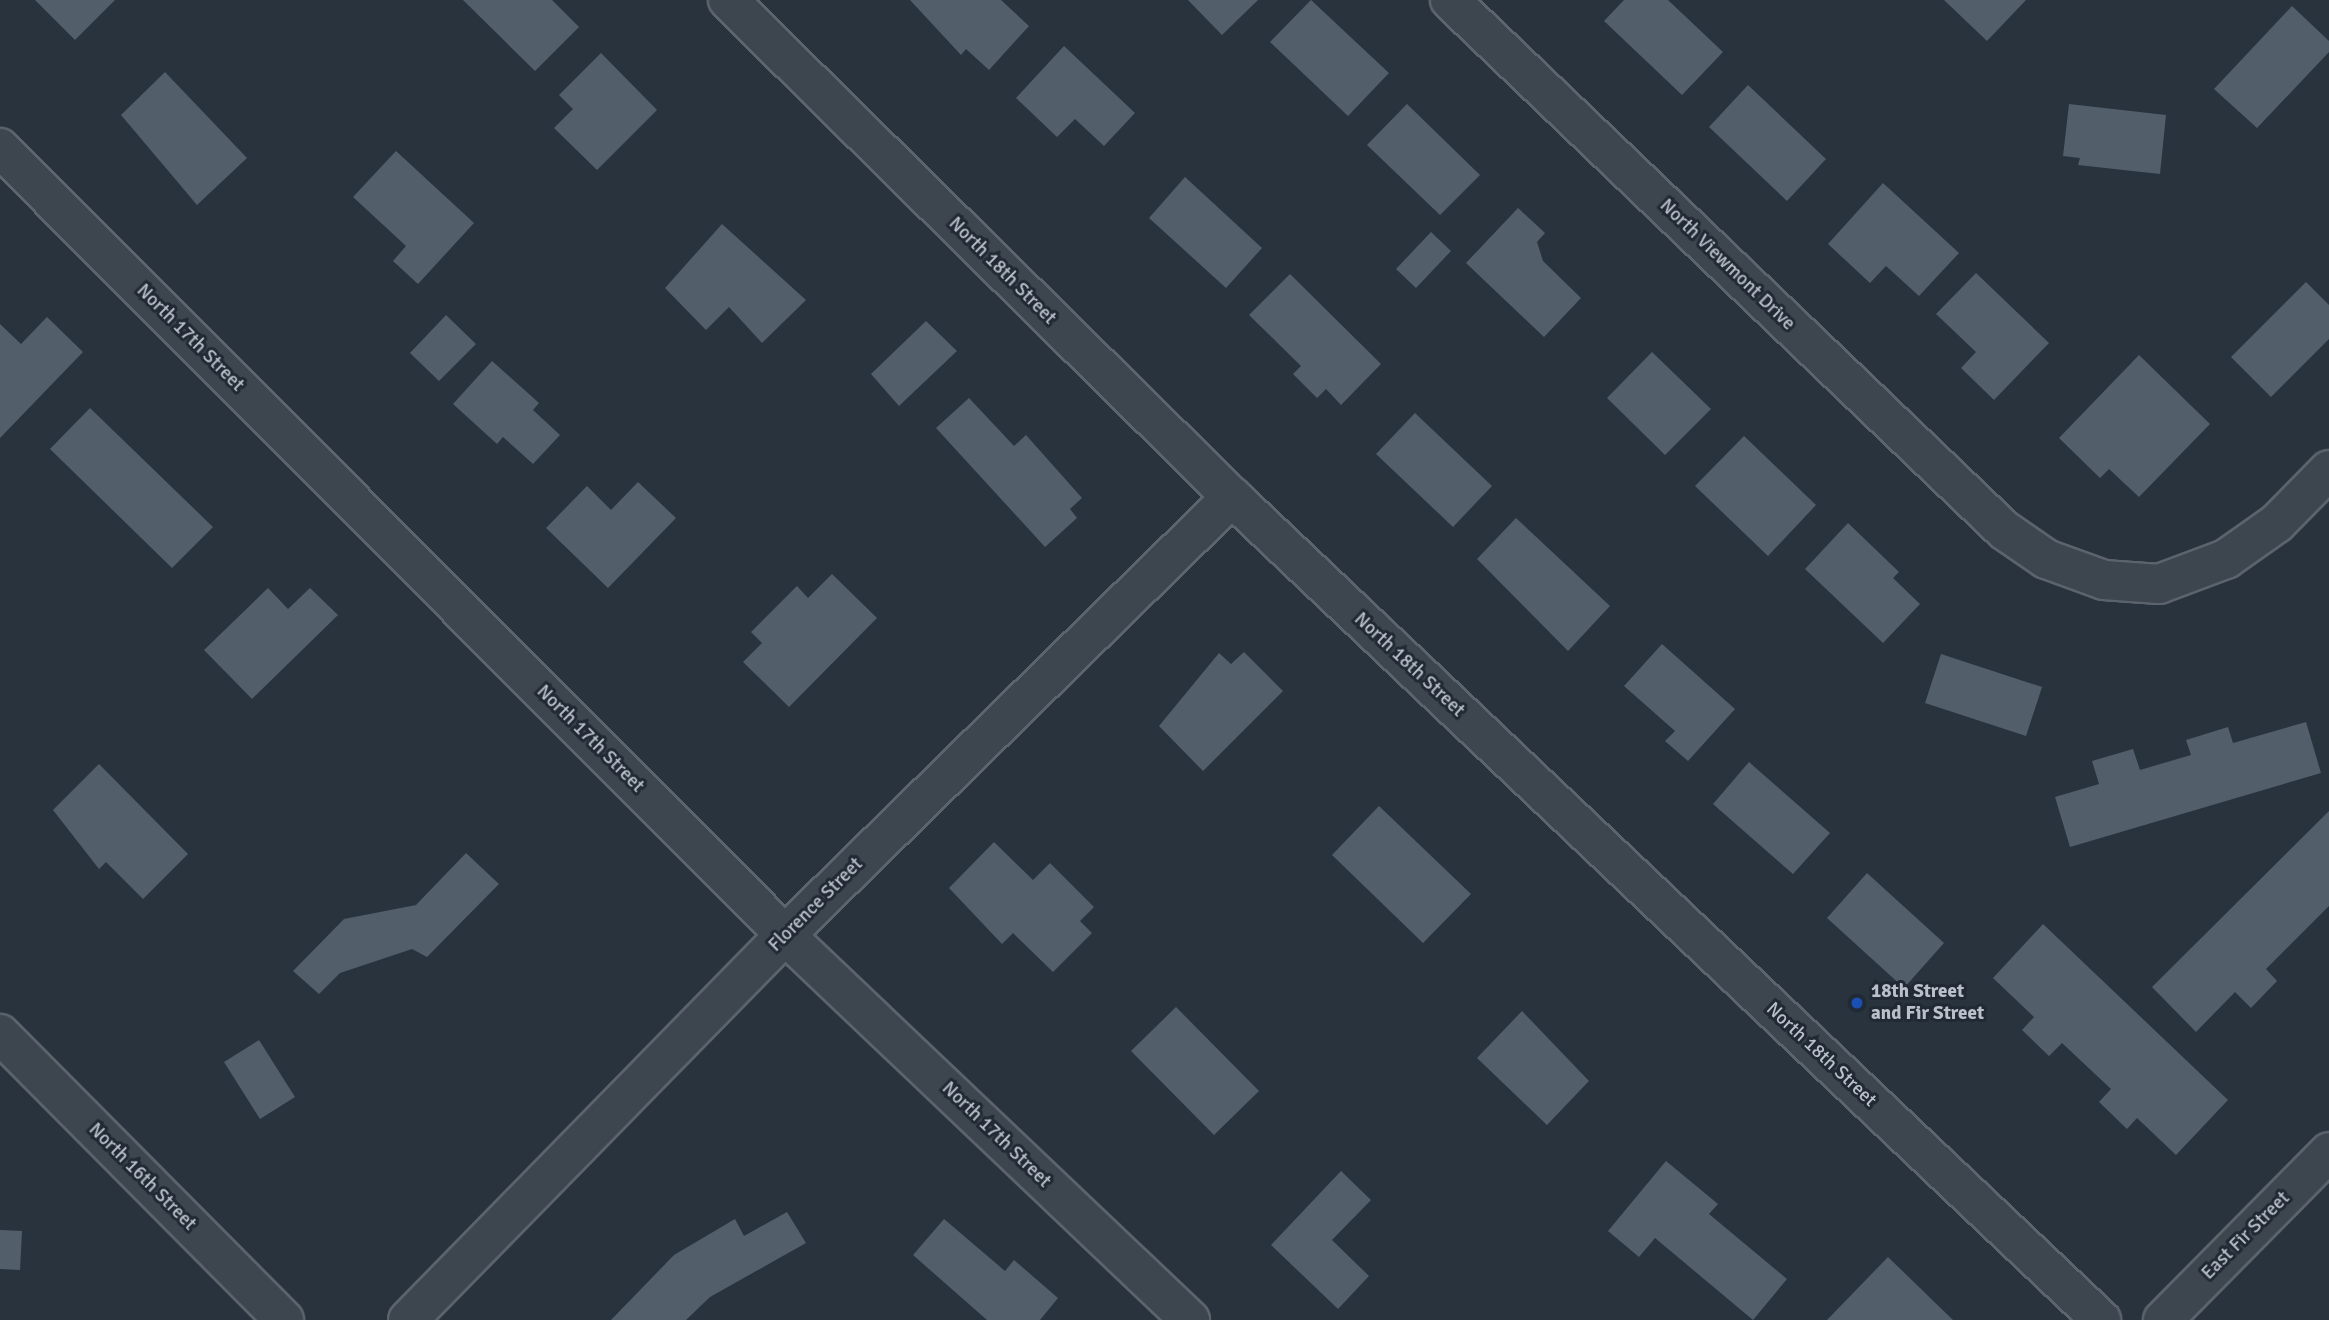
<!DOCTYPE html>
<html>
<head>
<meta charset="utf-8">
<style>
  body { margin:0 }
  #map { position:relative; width:2329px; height:1320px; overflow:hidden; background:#29333e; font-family:Signika,sans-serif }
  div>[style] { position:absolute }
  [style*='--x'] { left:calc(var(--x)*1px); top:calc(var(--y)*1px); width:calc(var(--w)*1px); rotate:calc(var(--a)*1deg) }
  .building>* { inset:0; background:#525e69 }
  .roads { filter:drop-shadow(2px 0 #5b636c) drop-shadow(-2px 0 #5b636c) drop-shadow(0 2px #5b636c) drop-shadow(0 -2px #5b636c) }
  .minor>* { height:38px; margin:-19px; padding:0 19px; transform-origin:19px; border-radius:19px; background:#3d454e }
  .dots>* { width:19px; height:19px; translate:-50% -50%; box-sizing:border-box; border:4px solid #212a34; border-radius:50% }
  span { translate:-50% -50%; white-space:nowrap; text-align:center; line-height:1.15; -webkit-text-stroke:6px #212a34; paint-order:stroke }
  .street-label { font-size:19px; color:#b9c0c9 }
  .poi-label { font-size:19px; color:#b9c0c9; font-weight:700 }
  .left { translate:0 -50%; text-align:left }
</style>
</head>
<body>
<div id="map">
  <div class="building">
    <div style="clip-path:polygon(35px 0,115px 0,75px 40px)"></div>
    <div style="clip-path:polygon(463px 0,552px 0,579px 27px,535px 71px)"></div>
    <div style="clip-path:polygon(910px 0,1001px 0,1029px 26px,989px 70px,966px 49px,961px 55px)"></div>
    <div style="clip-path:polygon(1188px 0,1258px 0,1222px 35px)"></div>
    <div style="clip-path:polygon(1311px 0,1389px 73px,1348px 116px,1270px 42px)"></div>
    <div style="clip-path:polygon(1624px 0,1668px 0,1723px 52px,1682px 95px,1604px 21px)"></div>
    <div style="clip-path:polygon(1944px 0,2026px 0,1987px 41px)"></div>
    <div style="clip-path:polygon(2292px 6px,2329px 41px,2329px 52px,2257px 128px,2214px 89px)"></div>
    <div style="clip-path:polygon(1064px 46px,1135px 113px,1104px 146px,1075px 119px,1057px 137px,1016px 98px)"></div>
    <div style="clip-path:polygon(601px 53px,657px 110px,597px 170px,554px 128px,573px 109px,559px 95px)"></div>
    <div style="clip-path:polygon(165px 72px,247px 158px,197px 205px,121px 115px)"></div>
    <div style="clip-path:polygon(1748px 85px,1826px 159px,1787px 201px,1709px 127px)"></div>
    <div style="clip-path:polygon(1407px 104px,1480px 175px,1440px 215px,1367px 145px)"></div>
    <div style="clip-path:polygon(2069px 104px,2166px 115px,2160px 174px,2078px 165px,2080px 158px,2063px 156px)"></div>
    <div style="clip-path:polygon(396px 151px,474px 223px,418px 284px,393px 261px,406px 246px,353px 197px)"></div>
    <div style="clip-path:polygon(1185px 177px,1262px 248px,1226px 288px,1149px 218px)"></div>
    <div style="clip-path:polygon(1883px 183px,1959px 253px,1919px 296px,1886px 266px,1870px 283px,1828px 244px)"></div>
    <div style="clip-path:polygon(1518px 208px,1545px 233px,1537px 242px,1543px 261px,1581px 298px,1544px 337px,1466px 263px)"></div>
    <div style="clip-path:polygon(722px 224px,806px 300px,762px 343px,729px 307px,706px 330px,665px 288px)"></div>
    <div style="clip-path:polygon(1431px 232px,1451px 251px,1416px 288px,1396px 269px)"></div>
    <div style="clip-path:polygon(1976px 273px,2049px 343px,1994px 400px,1961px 368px,1976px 352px,1936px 314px)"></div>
    <div style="clip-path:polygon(1290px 274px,1381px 364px,1341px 405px,1326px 389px,1317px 398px,1293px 374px,1301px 366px,1249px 315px)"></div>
    <div style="clip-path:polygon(2306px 282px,2329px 305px,2329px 339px,2271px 397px,2231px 357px)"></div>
    <div style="clip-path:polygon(446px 315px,476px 344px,439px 381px,410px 353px)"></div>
    <div style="clip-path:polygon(47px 317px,83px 352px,0 438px,0 324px,21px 344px)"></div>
    <div style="clip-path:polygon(926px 321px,957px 351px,899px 406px,871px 374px)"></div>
    <div style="clip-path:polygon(1652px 352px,1711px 409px,1665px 455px,1607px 398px)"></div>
    <div style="clip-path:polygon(2139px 355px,2210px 424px,2139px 497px,2109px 469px,2100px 478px,2059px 438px)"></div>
    <div style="clip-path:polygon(492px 361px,539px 403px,533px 410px,560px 435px,533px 464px,503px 437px,497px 444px,453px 404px)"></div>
    <div style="clip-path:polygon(969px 398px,1014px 446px,1026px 435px,1082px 498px,1070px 509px,1077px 518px,1045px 547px,936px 428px)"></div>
    <div style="clip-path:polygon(90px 408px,213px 527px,172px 568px,50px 449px)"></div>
    <div style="clip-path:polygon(1415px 413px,1492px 486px,1453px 527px,1376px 454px)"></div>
    <div style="clip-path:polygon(1744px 436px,1816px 505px,1768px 556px,1695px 486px)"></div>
    <div style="clip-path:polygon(638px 482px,676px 518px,608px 588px,546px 528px,587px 486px,611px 510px)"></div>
    <div style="clip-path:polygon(1516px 518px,1610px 606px,1568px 651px,1477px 559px)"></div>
    <div style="clip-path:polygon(1848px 523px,1899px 572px,1893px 578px,1920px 604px,1883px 643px,1805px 569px)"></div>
    <div style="clip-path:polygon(832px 574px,877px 618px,789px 707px,743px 662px,762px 643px,751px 632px,797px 586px,808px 598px)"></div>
    <div style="clip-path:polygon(268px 588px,288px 609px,310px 588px,338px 615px,252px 699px,204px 650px)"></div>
    <div style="clip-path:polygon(1662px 644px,1735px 709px,1688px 761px,1665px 741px,1675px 731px,1624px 686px)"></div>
    <div style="clip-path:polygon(1244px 652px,1283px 691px,1203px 771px,1159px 726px,1219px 653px,1231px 664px)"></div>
    <div style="clip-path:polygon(1941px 654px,2042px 687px,2026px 736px,1925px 703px)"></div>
    <div style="clip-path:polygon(2306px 722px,2321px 773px,2070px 847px,2055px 797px,2099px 784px,2092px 761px,2133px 749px,2140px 770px,2191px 755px,2186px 740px,2228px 727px,2233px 743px)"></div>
    <div style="clip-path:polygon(1749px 762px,1830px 833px,1793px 874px,1713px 804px)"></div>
    <div style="clip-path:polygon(99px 764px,188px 854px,143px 899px,106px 862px,99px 869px,53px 810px)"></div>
    <div style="clip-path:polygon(1379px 806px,1471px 894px,1423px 943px,1332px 855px)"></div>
    <div style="clip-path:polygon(2329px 811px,2329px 906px,2266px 969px,2277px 981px,2251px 1008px,2235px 992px,2196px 1032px,2152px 987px)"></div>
    <div style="clip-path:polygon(994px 842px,1033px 880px,1050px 863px,1094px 907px,1080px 921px,1092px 933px,1053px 972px,1013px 933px,1002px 944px,949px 888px)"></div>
    <div style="clip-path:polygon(466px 853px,499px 884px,427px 957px,412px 949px,340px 973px,319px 994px,293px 971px,344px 919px,416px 905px)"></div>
    <div style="clip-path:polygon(1867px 873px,1944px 943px,1904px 988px,1827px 918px)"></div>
    <div style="clip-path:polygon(2043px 924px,2228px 1100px,2176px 1155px,2137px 1118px,2127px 1129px,2099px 1102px,2111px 1089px,2062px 1043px,2049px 1056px,2022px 1030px,2034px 1017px,1993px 978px)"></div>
    <div style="clip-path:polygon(1176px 1007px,1259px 1091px,1214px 1135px,1131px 1051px)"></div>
    <div style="clip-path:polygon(1522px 1011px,1589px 1081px,1547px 1125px,1477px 1058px)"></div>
    <div style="clip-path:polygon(259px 1040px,295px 1097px,260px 1119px,224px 1062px)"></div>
    <div style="clip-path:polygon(1666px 1161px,1718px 1204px,1709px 1214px,1787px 1279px,1753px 1320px,1655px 1238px,1639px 1257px,1608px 1231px)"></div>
    <div style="clip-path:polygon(1341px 1171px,1371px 1200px,1332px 1240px,1369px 1276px,1338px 1309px,1271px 1245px)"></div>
    <div style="clip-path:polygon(787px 1212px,806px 1243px,710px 1297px,686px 1320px,611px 1320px,674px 1255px,735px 1219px,744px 1236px)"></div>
    <div style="clip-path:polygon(944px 1219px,1005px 1271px,1014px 1260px,1058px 1298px,1040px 1320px,987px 1320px,913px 1255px)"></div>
    <div style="clip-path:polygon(0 1230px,22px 1231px,20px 1270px,0 1269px)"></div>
    <div style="clip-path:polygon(1888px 1257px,1953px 1320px,1827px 1320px)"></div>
  </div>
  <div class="roads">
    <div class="minor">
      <div style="--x:728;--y:0;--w:708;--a:44.6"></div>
      <div style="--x:1232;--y:497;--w:1197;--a:43.44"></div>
      <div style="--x:1450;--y:0;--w:767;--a:43.73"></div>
      <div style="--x:2004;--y:530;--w:51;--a:34.6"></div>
      <div style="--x:2046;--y:559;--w:62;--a:19.9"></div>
      <div style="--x:2104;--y:580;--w:55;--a:4.2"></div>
      <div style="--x:2159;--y:584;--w:72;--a:-20.5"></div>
      <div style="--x:2226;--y:559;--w:62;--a:-35.2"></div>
      <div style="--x:2277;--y:523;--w:74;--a:-45.5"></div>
      <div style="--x:0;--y:148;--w:1112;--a:45.07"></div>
      <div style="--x:785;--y:935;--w:559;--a:43.55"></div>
      <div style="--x:0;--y:1034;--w:403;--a:45.2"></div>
      <div style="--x:408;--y:1320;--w:539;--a:-45.6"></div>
      <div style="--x:785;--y:935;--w:626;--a:-44.42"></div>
      <div style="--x:2163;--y:1320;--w:236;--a:-45.3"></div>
    </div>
  </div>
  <div class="dots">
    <div style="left:1857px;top:1003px;background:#1a4fb4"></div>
  </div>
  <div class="street-label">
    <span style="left:1727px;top:265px;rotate:44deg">North Viewmont Drive</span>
    <span style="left:1002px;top:271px;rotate:45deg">North 18th Street</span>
    <span style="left:190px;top:338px;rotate:45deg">North 17th Street</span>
    <span style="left:1409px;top:665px;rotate:43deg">North 18th Street</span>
    <span style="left:590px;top:739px;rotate:45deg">North 17th Street</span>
    <span style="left:816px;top:905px;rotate:-45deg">Florence Street</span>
    <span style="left:1821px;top:1055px;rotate:43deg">North 18th Street</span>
    <span style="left:996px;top:1135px;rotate:44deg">North 17th Street</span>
    <span style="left:142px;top:1177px;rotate:45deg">North 16th Street</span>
    <span style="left:2246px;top:1236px;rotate:-45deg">East Fir Street</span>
  </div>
  <div class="poi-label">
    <span class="left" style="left:1871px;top:1003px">18th Street<br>and Fir Street</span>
  </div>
</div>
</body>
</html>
